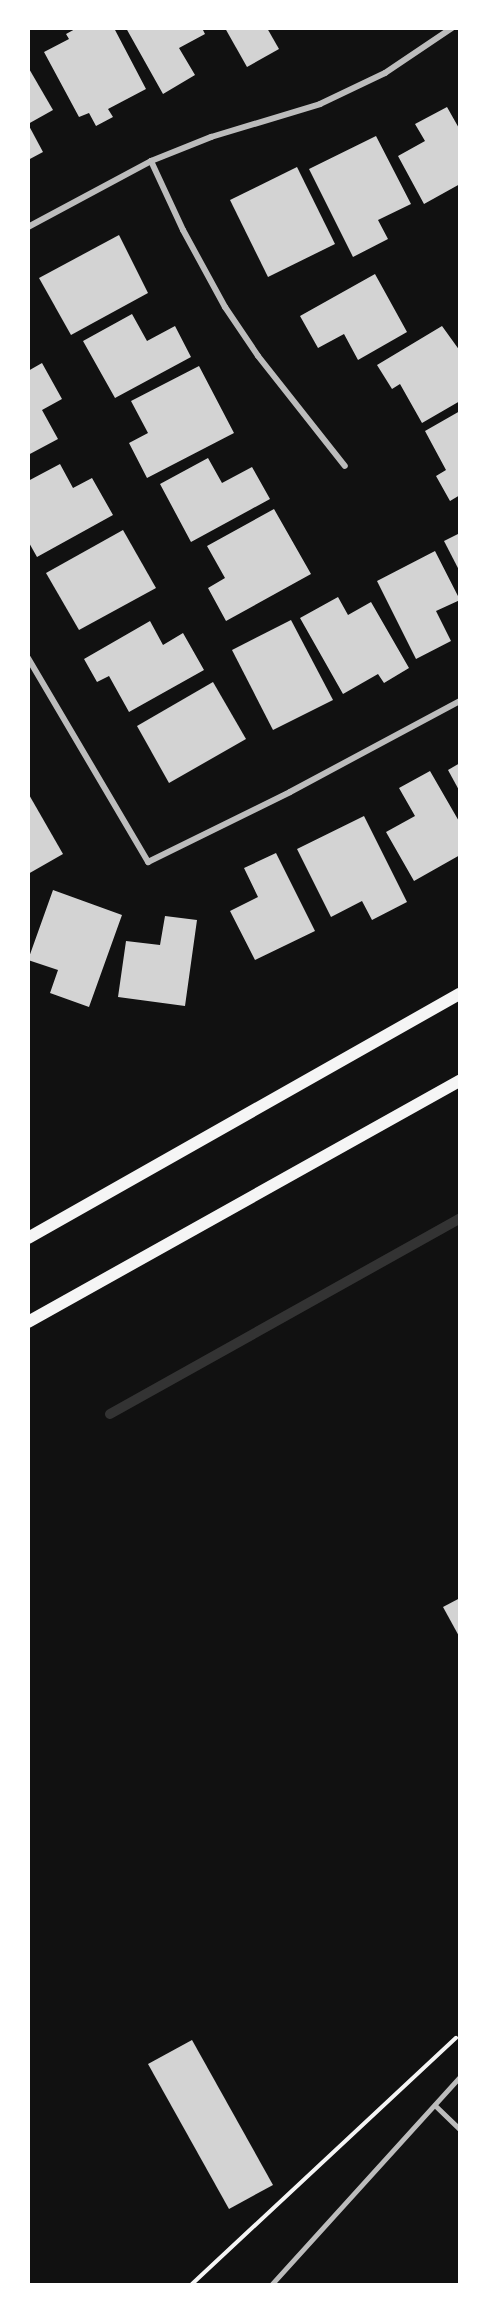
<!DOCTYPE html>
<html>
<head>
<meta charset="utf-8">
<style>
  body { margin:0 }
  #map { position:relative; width:488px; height:2313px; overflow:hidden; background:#111; font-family:"Roboto Serif",serif }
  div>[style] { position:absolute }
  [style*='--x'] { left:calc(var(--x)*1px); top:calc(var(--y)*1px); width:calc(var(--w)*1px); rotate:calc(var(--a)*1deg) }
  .stream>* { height:10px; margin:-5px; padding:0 5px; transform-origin:5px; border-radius:5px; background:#333 }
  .building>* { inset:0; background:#d3d3d3 }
  .path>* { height:4px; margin:-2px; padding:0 2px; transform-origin:2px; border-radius:2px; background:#f5f5f5 }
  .service>* { height:4.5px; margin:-2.25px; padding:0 2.25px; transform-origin:2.25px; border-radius:2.25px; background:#bcbcbc }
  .minor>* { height:6px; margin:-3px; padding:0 3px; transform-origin:3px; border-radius:3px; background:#bcbcbc }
  .secondary>* { height:12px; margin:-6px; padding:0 6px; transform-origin:6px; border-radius:6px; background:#f5f5f5 }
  span { translate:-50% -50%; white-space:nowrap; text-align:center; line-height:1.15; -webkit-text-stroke:5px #fff; paint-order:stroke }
  .frame { position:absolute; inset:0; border:30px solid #fff; pointer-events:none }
</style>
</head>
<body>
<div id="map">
  <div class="stream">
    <div style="--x:110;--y:1414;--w:401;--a:-29.2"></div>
  </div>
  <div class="building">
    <div style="clip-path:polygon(77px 28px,114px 28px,146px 89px,108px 109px,113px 117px,96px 126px,89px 113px,79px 117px,44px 52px,69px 39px,66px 34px)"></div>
    <div style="clip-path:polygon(126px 28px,202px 28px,205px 34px,179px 48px,195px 75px,163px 94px)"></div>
    <div style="clip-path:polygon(225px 28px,267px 28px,279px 49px,247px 67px)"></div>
    <div style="clip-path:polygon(28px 67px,53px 110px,28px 124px)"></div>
    <div style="clip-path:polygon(447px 107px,460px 130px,460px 184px,424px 204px,398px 156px,425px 141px,415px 124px)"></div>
    <div style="clip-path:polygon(28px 124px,43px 152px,28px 160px)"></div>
    <div style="clip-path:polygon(376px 136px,411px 204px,378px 220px,388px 239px,353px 257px,309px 169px)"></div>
    <div style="clip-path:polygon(297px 167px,335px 244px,268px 277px,230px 200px)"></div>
    <div style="clip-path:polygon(119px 235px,148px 293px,71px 335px,39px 278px)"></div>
    <div style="clip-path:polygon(375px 274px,407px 332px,358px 360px,344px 334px,318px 348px,300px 316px)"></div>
    <div style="clip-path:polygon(132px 314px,147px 341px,175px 326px,191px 357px,115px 398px,83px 341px)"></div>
    <div style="clip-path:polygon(442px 326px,460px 351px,460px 401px,422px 423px,400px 384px,392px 389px,377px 365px)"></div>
    <div style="clip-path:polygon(42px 363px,62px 399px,42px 410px,58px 439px,28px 455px,28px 371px)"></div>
    <div style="clip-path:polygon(199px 366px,234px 433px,147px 478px,129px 443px,148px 433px,131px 401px)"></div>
    <div style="clip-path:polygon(460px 411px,460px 495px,450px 501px,436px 476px,446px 470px,425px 431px)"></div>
    <div style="clip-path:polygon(208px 458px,222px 483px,252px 467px,270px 499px,191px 542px,160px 484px)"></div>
    <div style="clip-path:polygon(60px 464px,73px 488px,92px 478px,113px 515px,37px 557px,28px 541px,28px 481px)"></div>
    <div style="clip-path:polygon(274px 509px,311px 574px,226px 621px,208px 588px,225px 578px,207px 546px)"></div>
    <div style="clip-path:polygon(123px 530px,156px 588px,79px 630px,46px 573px)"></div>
    <div style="clip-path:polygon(460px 533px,460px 572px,444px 541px)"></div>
    <div style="clip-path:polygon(435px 551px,460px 600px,436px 611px,451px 641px,416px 659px,377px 581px)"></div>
    <div style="clip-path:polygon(338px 597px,348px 615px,371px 602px,409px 668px,384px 683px,378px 674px,343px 694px,300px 618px)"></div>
    <div style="clip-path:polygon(291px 620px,333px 700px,273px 730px,232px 650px)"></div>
    <div style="clip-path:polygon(150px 621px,163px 645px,183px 633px,204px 670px,129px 712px,109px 676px,97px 682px,84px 659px)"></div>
    <div style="clip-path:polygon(213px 682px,246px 739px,169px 783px,137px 726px)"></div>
    <div style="clip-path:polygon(460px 763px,460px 792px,448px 770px)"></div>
    <div style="clip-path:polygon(430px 771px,460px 823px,460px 855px,414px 881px,386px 832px,415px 816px,399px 788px)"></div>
    <div style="clip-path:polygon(28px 793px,63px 854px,28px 874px)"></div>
    <div style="clip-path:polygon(364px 816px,407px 902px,372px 920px,362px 901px,331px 917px,297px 849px)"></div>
    <div style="clip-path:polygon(276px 853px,315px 931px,255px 960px,230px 911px,258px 897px,244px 868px)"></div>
    <div style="clip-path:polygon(53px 890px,122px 915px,89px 1007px,50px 993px,58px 970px,28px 960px)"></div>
    <div style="clip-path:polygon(165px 916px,197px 920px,185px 1006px,118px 997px,126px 941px,160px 945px)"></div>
    <div style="clip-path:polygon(460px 1598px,460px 1638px,443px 1607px)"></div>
    <div style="clip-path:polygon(192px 2040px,273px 2185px,229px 2209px,148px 2064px)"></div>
  </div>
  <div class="path">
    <div style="--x:192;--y:2284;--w:361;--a:-43"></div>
  </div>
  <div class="service">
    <div style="--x:435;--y:2105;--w:35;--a:44"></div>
    <div style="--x:272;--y:2284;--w:280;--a:-47.8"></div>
  </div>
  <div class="minor">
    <div style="--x:151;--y:161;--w:76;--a:65.1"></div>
    <div style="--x:183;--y:230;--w:88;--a:61.4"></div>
    <div style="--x:225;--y:307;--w:59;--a:56"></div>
    <div style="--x:258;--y:356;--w:140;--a:51.7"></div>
    <div style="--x:28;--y:227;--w:140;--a:-28.2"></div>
    <div style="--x:151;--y:161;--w:65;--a:-21.8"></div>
    <div style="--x:211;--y:137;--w:114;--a:-16.8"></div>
    <div style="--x:320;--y:104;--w:72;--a:-25.5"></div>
    <div style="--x:385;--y:73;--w:81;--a:-33.9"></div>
    <div style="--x:28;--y:658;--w:237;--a:59.5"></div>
    <div style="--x:148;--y:862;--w:158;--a:-26.2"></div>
    <div style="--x:290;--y:792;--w:193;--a:-28.2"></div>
  </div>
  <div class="secondary">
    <div style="--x:28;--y:1238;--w:496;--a:-29.5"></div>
    <div style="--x:28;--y:1322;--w:495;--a:-29.2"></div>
  </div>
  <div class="frame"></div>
</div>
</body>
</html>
